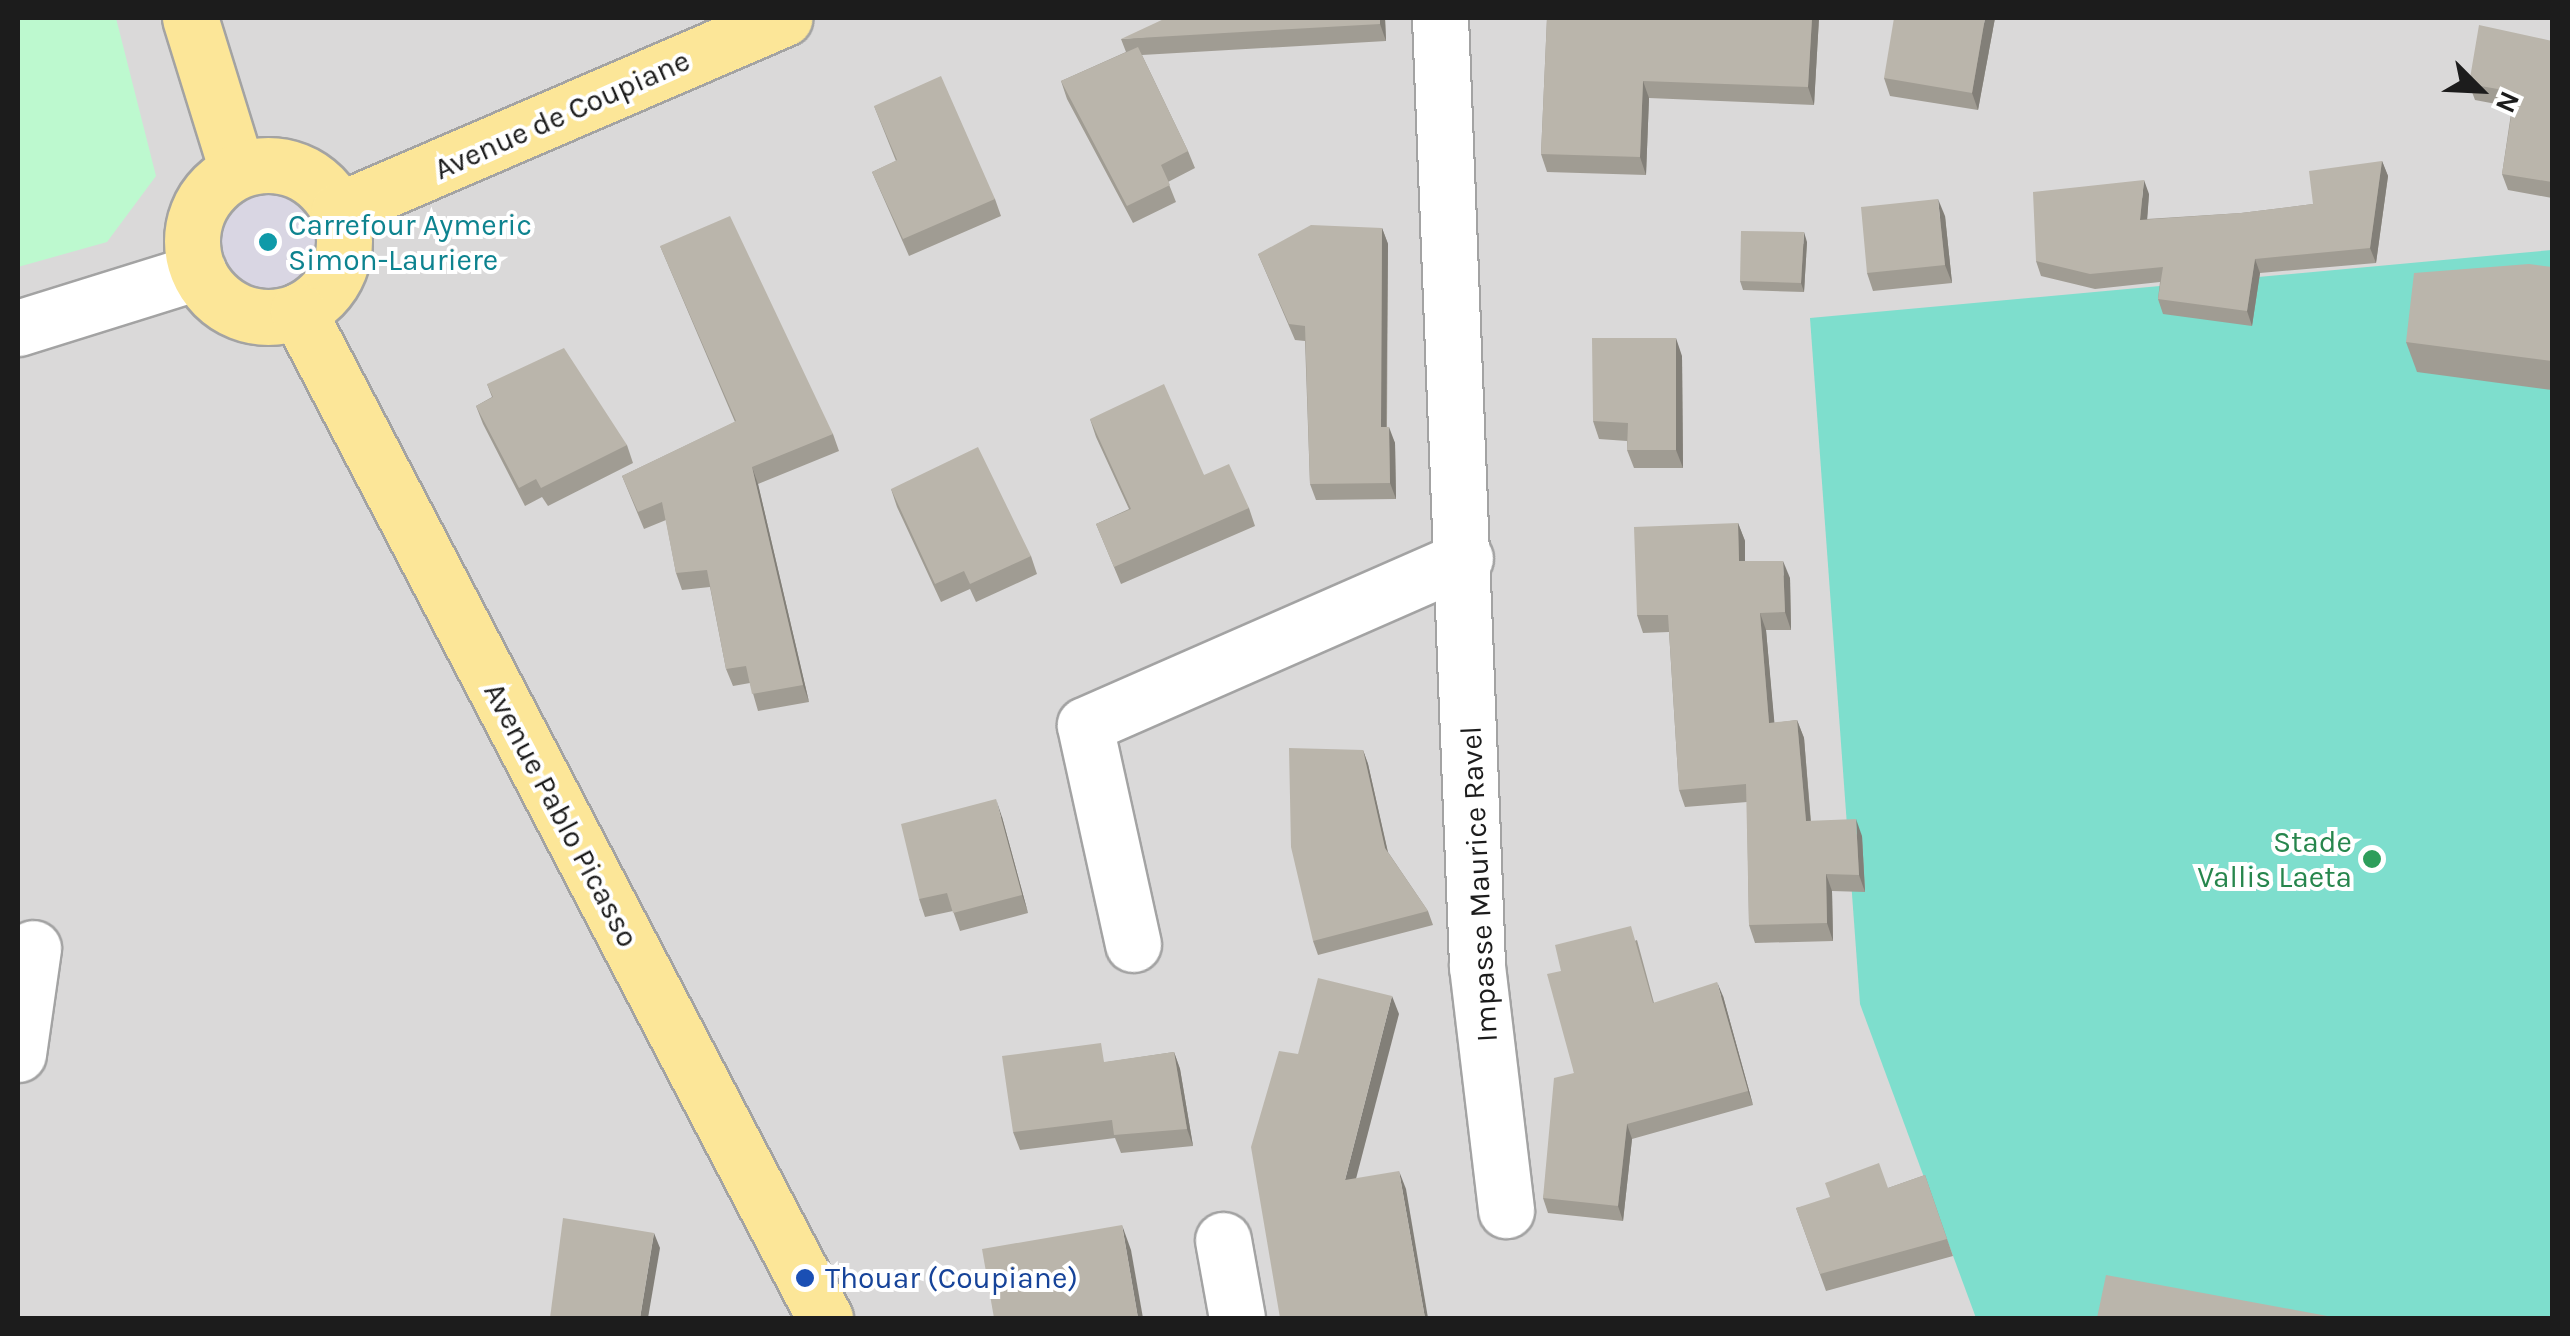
<!DOCTYPE html>
<html>
<head>
<meta charset="utf-8">
<style>
  body { margin:0 }
  #map { position:relative; width:2570px; height:1336px; overflow:hidden; background:#eeece2; font-family:Karla,sans-serif }
  div>[style] { position:absolute }
  [style*='--x'] { left:calc(var(--x)*1px); top:calc(var(--y)*1px); width:calc(var(--w)*1px); rotate:calc(var(--a)*1deg) }
  .residential>* { inset:0; background:#dad9d9 }
  .park>* { inset:0; background:#bdf9cf }
  .pitch>* { inset:0; background:#7edecd }
  .plaza>* { inset:0; background:#d9d6e3 }
  .round { border-radius:50% }
  .roads { filter:drop-shadow(2px 0 #a3a3a3) drop-shadow(-2px 0 #a3a3a3) drop-shadow(0 2px #a3a3a3) drop-shadow(0 -2px #a3a3a3) }
  .minor>* { height:55px; margin:-27.5px; padding:0 27.5px; transform-origin:27.5px; border-radius:27.5px; background:#fff }
  .major>* { height:55px; margin:-27.5px; padding:0 27.5px; transform-origin:27.5px; border-radius:27.5px; background:#fce698 }
  .major>.ring { margin:-27.5px; padding:0; box-sizing:content-box; background:none; border:55px solid #fce698; border-radius:50% }
  .wall>* { inset:0; background:#a09c93 }
  .shaded-wall>* { inset:0; background:#827f78 }
  .building>* { inset:0; background:#bab5ab }
  .dots>* { width:28px; height:28px; translate:-50% -50%; box-sizing:border-box; border:5px solid #fff; border-radius:50% }
  span { translate:-50% -50%; white-space:nowrap; text-align:center; line-height:1.15; -webkit-text-stroke:8px #fff; paint-order:stroke }
  .street-label { font-size:30px; color:#1c1c1c }
  .culture-label { font-size:30px; color:#0d838f }
  .left { translate:0 -50%; text-align:left }
  .leisure-label { font-size:30px; color:#27864d }
  .right { translate:-100% -50%; text-align:right }
  .transit-label { font-size:30px; color:#164399 }
  .frame { position:absolute; inset:0; border:20px solid #1c1c1c; pointer-events:none }
  .north { position:absolute; left:2430px; top:40px; width:100px; height:100px; -webkit-text-stroke:8px #fff; paint-order:stroke; rotate:114deg; font-size:28px; font-weight:700; line-height:40px; text-align:center; color:#1c1c1c }
  .north::after { content:''; display:block; margin:auto; width:35px; height:45px; background:#1c1c1c; clip-path:polygon(50% 0,100% 100%,50% 72%,0 100%) }
</style>
</head>
<body>
<div id="map">
  <div class="residential">
    <div style="clip-path:polygon(18px 18px,2552px 18px,2552px 1318px,18px 1318px)"></div>
  </div>
  <div class="park">
    <div style="clip-path:polygon(18px 18px,116px 18px,156px 176px,107px 242px,18px 267px)"></div>
  </div>
  <div class="pitch">
    <div style="clip-path:polygon(2552px 250px,2552px 1318px,1976px 1318px,1860px 1004px,1810px 318px)"></div>
  </div>
  <div class="plaza">
    <div class="round" style="left:193px;top:165px;width:152px;height:152px"></div>
  </div>
  <div class="roads">
    <div class="minor">
      <div style="--x:1440;--y:18;--w:949;--a:87.76"></div>
      <div style="--x:1477;--y:966;--w:246;--a:83.2"></div>
      <div style="--x:18;--y:328;--w:189;--a:-17.3"></div>
      <div style="--x:1133;--y:944;--w:224;--a:-102.4"></div>
      <div style="--x:1085;--y:725;--w:415;--a:-23.7"></div>
      <div style="--x:18;--y:1054;--w:107;--a:-81.9"></div>
      <div style="--x:1223;--y:1240;--w:79;--a:79.8"></div>
    </div>
    <div class="major">
      <div style="--x:190;--y:18;--w:159;--a:72.8"></div>
      <div class="ring" style="left:192px;top:165px;width:97px;height:97px"></div>
      <div style="--x:339;--y:210;--w:485;--a:-23.3"></div>
      <div style="--x:298;--y:311;--w:1137;--a:62.38"></div>
    </div>
  </div>
  <div class="wall">
    <div style="clip-path:polygon(1385px 18px,1386px 41px,1142px 55px,1188px 151px,1195px 168px,1168px 182px,1176px 202px,1133px 223px,1067px 99px,1061px 81px,1126px 52px,1121px 39px)"></div>
    <div style="clip-path:polygon(1547px 18px,1819px 18px,1814px 105px,1649px 98px,1646px 175px,1547px 172px,1541px 154px)"></div>
    <div style="clip-path:polygon(1995px 18px,1978px 110px,1890px 96px,1884px 78px)"></div>
    <div style="clip-path:polygon(2552px 41px,2552px 198px,2508px 190px,2502px 174px,2512px 107px,2475px 100px,2469px 84px)"></div>
    <div style="clip-path:polygon(874px 106px,995px 199px,1001px 216px,909px 256px,872px 172px,896px 161px)"></div>
    <div style="clip-path:polygon(2382px 161px,2388px 176px,2376px 263px,2260px 273px,2252px 326px,2163px 314px,2158px 299px,2160px 282px,2095px 289px,2041px 276px,2036px 261px,2149px 194px,2147px 219px,2241px 213px,2313px 204px)"></div>
    <div style="clip-path:polygon(1945px 216px,1952px 283px,1873px 291px,1867px 273px)"></div>
    <div style="clip-path:polygon(1382px 228px,1388px 244px,1387px 427px,1395px 443px,1396px 499px,1316px 500px,1310px 484px,1305px 341px,1295px 340px,1258px 254px)"></div>
    <div style="clip-path:polygon(1807px 242px,1804px 292px,1743px 290px,1740px 281px)"></div>
    <div style="clip-path:polygon(660px 246px,833px 434px,839px 451px,758px 484px,809px 702px,758px 711px,750px 683px,733px 686px,726px 669px,710px 587px,682px 590px,676px 573px,666px 520px,644px 529px,622px 476px,735px 422px)"></div>
    <div style="clip-path:polygon(2552px 267px,2552px 390px,2417px 372px,2406px 342px)"></div>
    <div style="clip-path:polygon(1682px 356px,1683px 468px,1634px 468px,1627px 450px,1627px 441px,1599px 439px,1593px 421px)"></div>
    <div style="clip-path:polygon(487px 384px,627px 445px,633px 463px,548px 506px,542px 497px,525px 506px,483px 424px,476px 406px,492px 397px)"></div>
    <div style="clip-path:polygon(1090px 419px,1204px 475px,1249px 508px,1255px 526px,1121px 584px,1096px 524px,1129px 509px,1096px 437px)"></div>
    <div style="clip-path:polygon(891px 489px,1031px 556px,1037px 574px,976px 602px,970px 589px,941px 602px,897px 507px)"></div>
    <div style="clip-path:polygon(1738px 523px,1745px 541px,1745px 561px,1790px 578px,1791px 630px,1766px 630px,1774px 723px,1797px 720px,1804px 738px,1811px 821px,1862px 836px,1865px 892px,1832px 891px,1833px 941px,1755px 943px,1749px 925px,1747px 802px,1685px 807px,1679px 790px,1669px 632px,1643px 633px,1637px 615px)"></div>
    <div style="clip-path:polygon(1363px 750px,1368px 764px,1388px 852px,1428px 911px,1433px 925px,1318px 955px,1313px 941px)"></div>
    <div style="clip-path:polygon(1002px 817px,1028px 913px,960px 931px,953px 911px,925px 917px,919px 899px)"></div>
    <div style="clip-path:polygon(1637px 940px,1654px 1003px,1723px 996px,1753px 1105px,1632px 1139px,1623px 1221px,1548px 1213px,1543px 1198px,1574px 1073px,1561px 971px)"></div>
    <div style="clip-path:polygon(1174px 1052px,1180px 1069px,1193px 1146px,1121px 1153px,1115px 1138px,1020px 1150px,1013px 1132px,1107px 1062px)"></div>
    <div style="clip-path:polygon(1925px 1175px,1953px 1256px,1826px 1291px,1796px 1208px,1888px 1188px)"></div>
  </div>
  <div class="shaded-wall">
    <div style="clip-path:polygon(1380px 18px,1385px 18px,1386px 41px,1380px 24px)"></div>
    <div style="clip-path:polygon(1812px 18px,1819px 18px,1814px 105px,1808px 87px)"></div>
    <div style="clip-path:polygon(1985px 18px,1995px 18px,1978px 110px,1972px 93px)"></div>
    <div style="clip-path:polygon(1643px 81px,1649px 98px,1646px 175px,1640px 157px)"></div>
    <div style="clip-path:polygon(2382px 161px,2388px 176px,2376px 263px,2370px 248px)"></div>
    <div style="clip-path:polygon(2144px 180px,2149px 194px,2146px 235px,2140px 220px)"></div>
    <div style="clip-path:polygon(1938px 199px,1945px 216px,1952px 283px,1945px 265px)"></div>
    <div style="clip-path:polygon(1382px 228px,1388px 244px,1386px 443px,1381px 427px)"></div>
    <div style="clip-path:polygon(1804px 232px,1807px 242px,1804px 292px,1801px 283px)"></div>
    <div style="clip-path:polygon(2255px 259px,2260px 273px,2252px 326px,2247px 311px)"></div>
    <div style="clip-path:polygon(1676px 338px,1682px 356px,1683px 468px,1676px 450px)"></div>
    <div style="clip-path:polygon(1389px 427px,1395px 443px,1396px 499px,1390px 483px)"></div>
    <div style="clip-path:polygon(752px 467px,758px 484px,809px 702px,803px 685px)"></div>
    <div style="clip-path:polygon(1738px 523px,1745px 541px,1745px 579px,1739px 561px)"></div>
    <div style="clip-path:polygon(1783px 561px,1790px 578px,1791px 630px,1785px 612px)"></div>
    <div style="clip-path:polygon(1760px 613px,1766px 630px,1776px 740px,1769px 723px)"></div>
    <div style="clip-path:polygon(1797px 720px,1804px 738px,1812px 839px,1806px 821px)"></div>
    <div style="clip-path:polygon(1363px 750px,1368px 764px,1390px 862px,1385px 848px)"></div>
    <div style="clip-path:polygon(996px 799px,1002px 817px,1028px 913px,1022px 895px)"></div>
    <div style="clip-path:polygon(1856px 819px,1862px 836px,1865px 892px,1859px 875px)"></div>
    <div style="clip-path:polygon(1826px 874px,1832px 891px,1833px 941px,1827px 923px)"></div>
    <div style="clip-path:polygon(1717px 982px,1723px 996px,1753px 1105px,1748px 1091px)"></div>
    <div style="clip-path:polygon(1392px 996px,1399px 1014px,1351px 1198px,1345px 1180px)"></div>
    <div style="clip-path:polygon(1174px 1052px,1180px 1069px,1193px 1146px,1187px 1129px)"></div>
    <div style="clip-path:polygon(1627px 1124px,1632px 1139px,1623px 1221px,1618px 1206px)"></div>
    <div style="clip-path:polygon(1399px 1171px,1406px 1189px,1428px 1318px,1425px 1318px)"></div>
    <div style="clip-path:polygon(1122px 1225px,1131px 1250px,1143px 1318px,1138px 1318px)"></div>
    <div style="clip-path:polygon(654px 1233px,660px 1248px,648px 1318px,640px 1318px)"></div>
  </div>
  <div class="building">
    <div style="clip-path:polygon(1166px 18px,1380px 18px,1380px 24px,1121px 39px)"></div>
    <div style="clip-path:polygon(1547px 18px,1812px 18px,1808px 87px,1643px 81px,1640px 157px,1541px 154px)"></div>
    <div style="clip-path:polygon(1894px 18px,1985px 18px,1972px 93px,1884px 78px)"></div>
    <div style="clip-path:polygon(2479px 25px,2552px 41px,2552px 182px,2502px 174px,2515px 92px,2469px 84px)"></div>
    <div style="clip-path:polygon(1138px 47px,1188px 151px,1161px 165px,1170px 185px,1127px 206px,1061px 81px)"></div>
    <div style="clip-path:polygon(941px 76px,995px 199px,903px 239px,872px 172px,897px 160px,874px 106px)"></div>
    <div style="clip-path:polygon(2382px 161px,2370px 248px,2255px 259px,2247px 311px,2158px 299px,2163px 267px,2090px 274px,2036px 261px,2033px 192px,2144px 180px,2140px 220px,2241px 213px,2313px 204px,2309px 171px)"></div>
    <div style="clip-path:polygon(1938px 199px,1945px 265px,1867px 273px,1861px 207px)"></div>
    <div style="clip-path:polygon(730px 216px,833px 434px,752px 467px,803px 685px,752px 694px,746px 666px,726px 669px,707px 570px,676px 573px,662px 502px,638px 512px,622px 476px,736px 421px,660px 246px)"></div>
    <div style="clip-path:polygon(1311px 225px,1382px 228px,1381px 427px,1389px 427px,1390px 483px,1310px 484px,1305px 326px,1289px 324px,1258px 254px)"></div>
    <div style="clip-path:polygon(1741px 231px,1804px 232px,1801px 283px,1740px 281px)"></div>
    <div style="clip-path:polygon(2529px 264px,2552px 267px,2552px 361px,2406px 342px,2414px 273px)"></div>
    <div style="clip-path:polygon(1592px 338px,1676px 338px,1676px 450px,1627px 450px,1628px 423px,1593px 421px)"></div>
    <div style="clip-path:polygon(564px 348px,627px 445px,541px 488px,536px 479px,519px 488px,476px 406px,493px 397px,487px 384px)"></div>
    <div style="clip-path:polygon(1164px 384px,1204px 475px,1229px 464px,1249px 508px,1114px 567px,1096px 524px,1131px 509px,1090px 419px)"></div>
    <div style="clip-path:polygon(978px 447px,1031px 556px,970px 584px,964px 571px,935px 584px,891px 489px)"></div>
    <div style="clip-path:polygon(1738px 523px,1739px 561px,1783px 561px,1785px 612px,1760px 613px,1769px 723px,1797px 720px,1806px 821px,1856px 819px,1859px 875px,1826px 874px,1827px 923px,1749px 925px,1746px 784px,1679px 790px,1668px 615px,1637px 615px,1634px 527px)"></div>
    <div style="clip-path:polygon(1289px 748px,1363px 750px,1385px 848px,1428px 911px,1313px 941px,1291px 847px)"></div>
    <div style="clip-path:polygon(996px 799px,1022px 895px,953px 913px,947px 893px,919px 899px,901px 824px)"></div>
    <div style="clip-path:polygon(1631px 926px,1653px 1003px,1717px 982px,1748px 1091px,1627px 1124px,1618px 1206px,1543px 1198px,1554px 1078px,1574px 1073px,1547px 974px,1561px 971px,1555px 945px)"></div>
    <div style="clip-path:polygon(1318px 978px,1392px 996px,1345px 1180px,1399px 1171px,1425px 1318px,1280px 1318px,1251px 1147px,1279px 1051px,1298px 1054px)"></div>
    <div style="clip-path:polygon(1101px 1043px,1104px 1062px,1174px 1052px,1187px 1129px,1114px 1135px,1112px 1120px,1013px 1132px,1002px 1056px)"></div>
    <div style="clip-path:polygon(1879px 1163px,1888px 1188px,1925px 1175px,1947px 1239px,1820px 1274px,1796px 1208px,1830px 1197px,1825px 1183px)"></div>
    <div style="clip-path:polygon(563px 1218px,654px 1233px,640px 1318px,550px 1318px)"></div>
    <div style="clip-path:polygon(1122px 1225px,1138px 1318px,994px 1318px,982px 1249px)"></div>
    <div style="clip-path:polygon(2106px 1275px,2338px 1318px,2097px 1318px)"></div>
  </div>
  <div class="dots">
    <div style="left:268px;top:242px;background:#0f9aa8"></div>
    <div style="left:2372px;top:859px;background:#2e9e5b"></div>
    <div style="left:805px;top:1278px;background:#1a4fb4"></div>
  </div>
  <div class="street-label">
    <span style="left:562px;top:115px;rotate:-24deg">Avenue de Coupiane</span>
    <span style="left:561px;top:815px;rotate:62deg">Avenue Pablo Picasso</span>
    <span style="left:1479px;top:884px;rotate:-93deg">Impasse Maurice Ravel</span>
  </div>
  <div class="culture-label">
    <span class="left" style="left:288px;top:242px">Carrefour Aymeric<br>Simon-Lauriere</span>
  </div>
  <div class="leisure-label">
    <span class="right" style="left:2352px;top:859px">Stade<br>Vallis Laeta</span>
  </div>
  <div class="transit-label">
    <span class="left" style="left:825px;top:1278px">Thouar (Coupiane)</span>
  </div>
  <div class="frame"></div>
  <div class="north">N</div>
</div>
</body>
</html>
